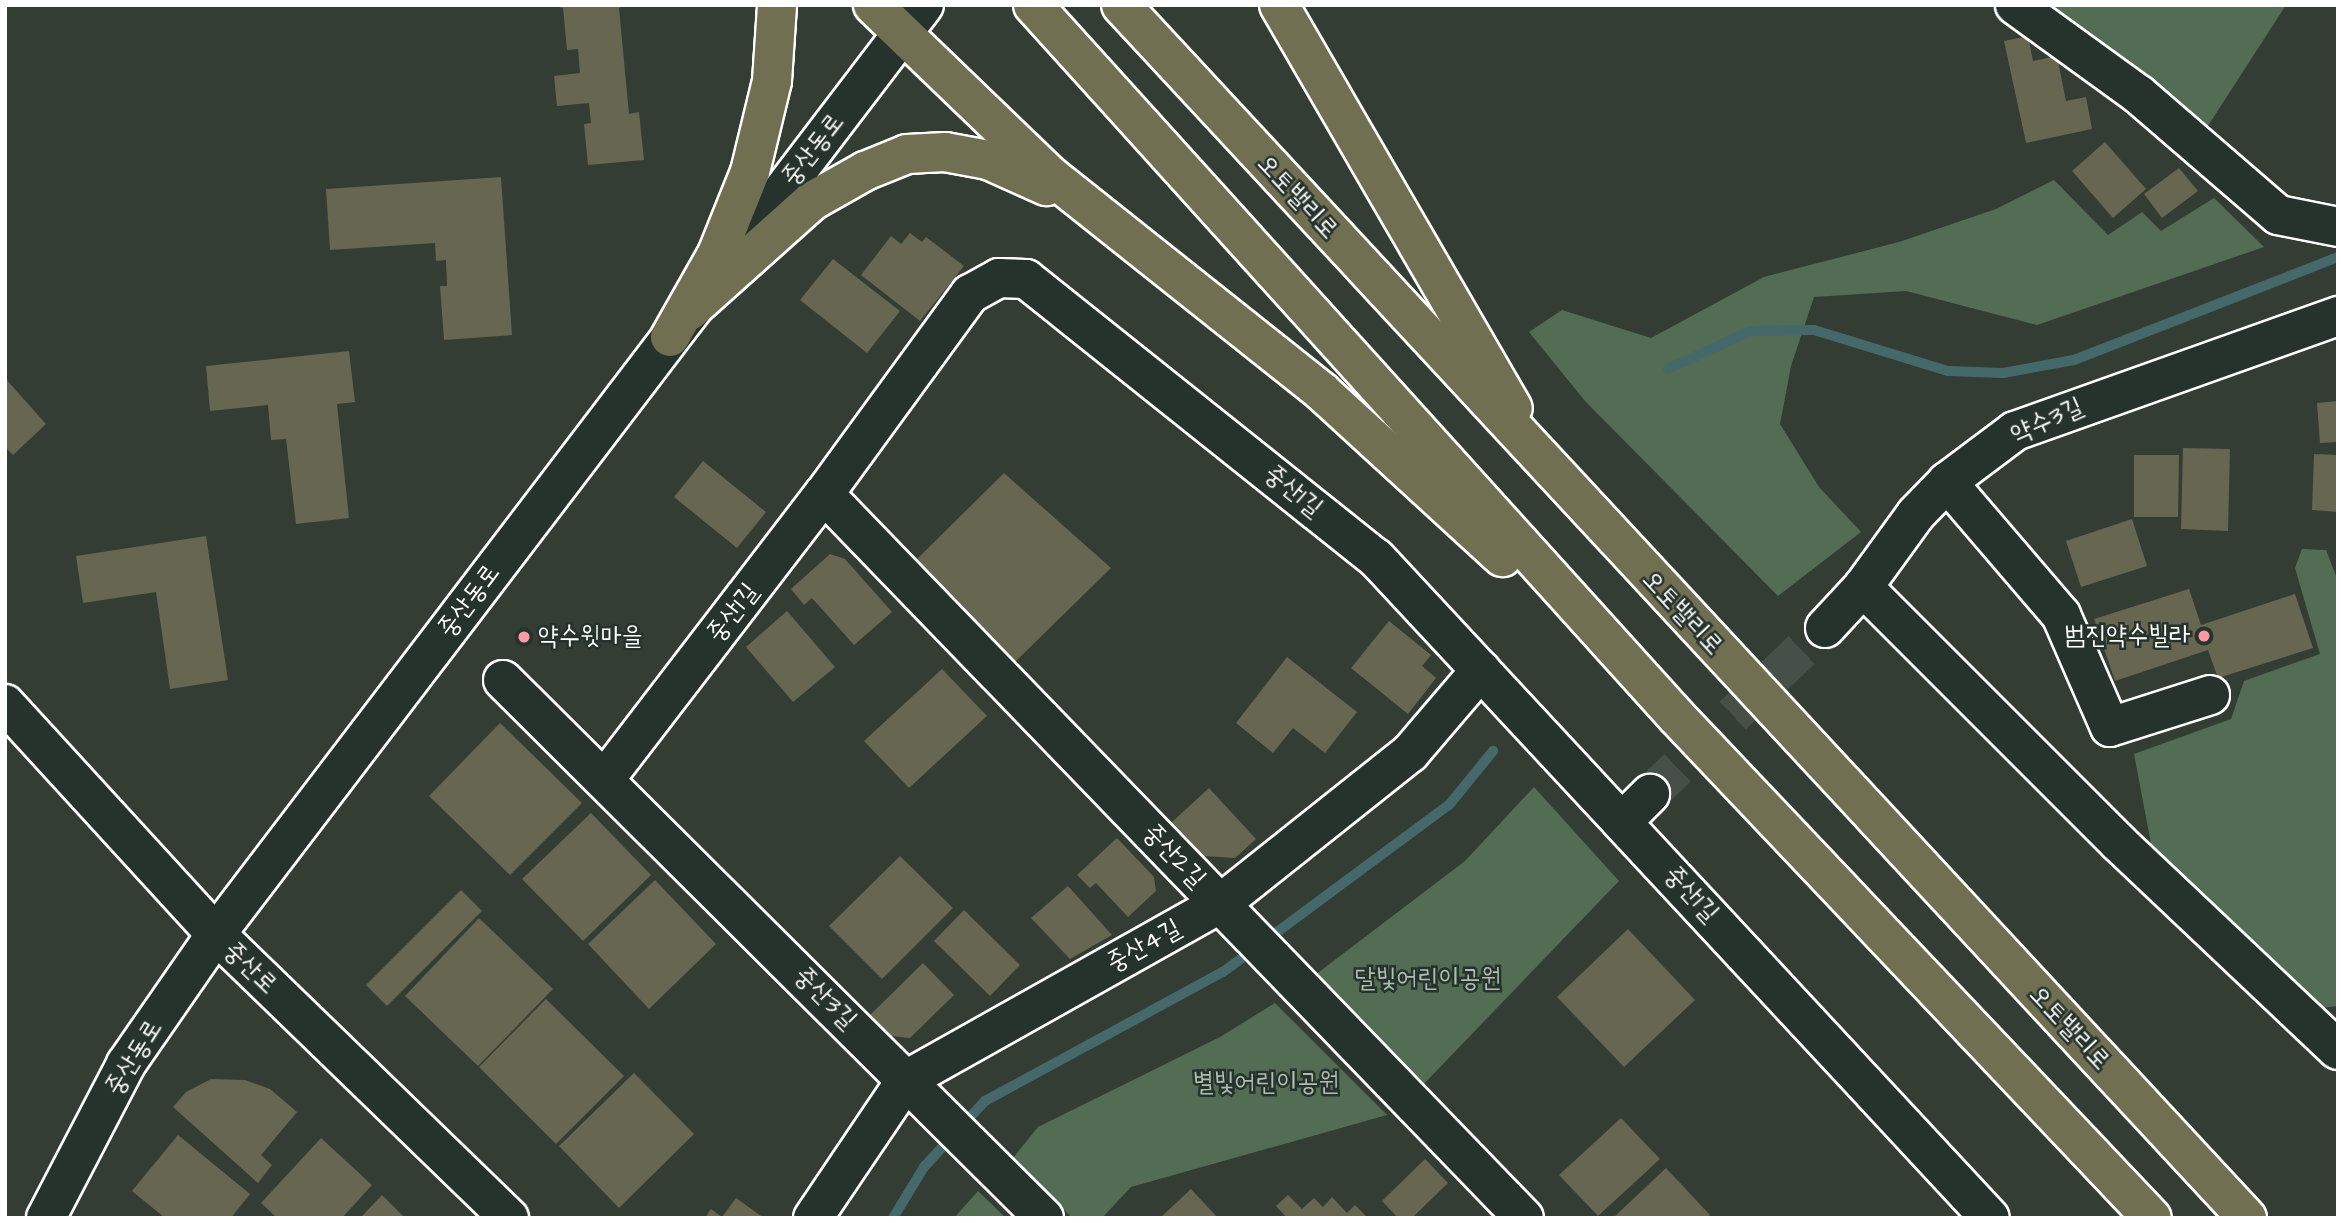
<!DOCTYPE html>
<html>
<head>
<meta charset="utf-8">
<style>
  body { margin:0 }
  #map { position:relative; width:2343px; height:1223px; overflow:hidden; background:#333d34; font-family:"Architects Daughter","Poor Story",sans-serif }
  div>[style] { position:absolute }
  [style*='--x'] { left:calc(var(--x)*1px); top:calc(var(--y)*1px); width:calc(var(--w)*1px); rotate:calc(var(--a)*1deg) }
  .green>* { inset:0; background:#526d54 }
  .stream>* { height:10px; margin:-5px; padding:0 5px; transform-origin:5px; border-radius:5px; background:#45696a }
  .building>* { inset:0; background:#666651 }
  .minor-tunnel>* { height:38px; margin-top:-19px; transform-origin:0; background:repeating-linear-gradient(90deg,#475048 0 38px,transparent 0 57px) }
  .roads { filter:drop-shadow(2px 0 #fff) drop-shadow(-2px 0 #fff) drop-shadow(0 2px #fff) drop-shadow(0 -2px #fff) }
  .minor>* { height:38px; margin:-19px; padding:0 19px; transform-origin:19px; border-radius:19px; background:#26332d }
  .highway>* { height:38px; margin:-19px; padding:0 19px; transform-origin:19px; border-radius:19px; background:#716f52 }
  .dots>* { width:19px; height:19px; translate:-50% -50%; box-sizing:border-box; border:4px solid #26332d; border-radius:50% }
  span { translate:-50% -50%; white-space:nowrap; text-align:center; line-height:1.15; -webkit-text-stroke:5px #26332d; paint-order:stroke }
  .street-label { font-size:26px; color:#fff }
  .poi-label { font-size:26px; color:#fff }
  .right { translate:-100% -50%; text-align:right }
  .left { translate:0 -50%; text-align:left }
  .park-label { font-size:26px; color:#b1bdb2 }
  .frame { position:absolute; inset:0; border:7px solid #fff; pointer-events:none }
</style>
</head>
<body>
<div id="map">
  <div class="green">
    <div style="clip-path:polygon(2043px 5px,2286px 5px,2204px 132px)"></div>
    <div style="clip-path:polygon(2054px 180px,2108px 235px,2142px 212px,2161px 231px,2214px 198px,2264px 247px,2037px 325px,1906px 291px,1814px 297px,1791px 366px,1780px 424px,1819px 487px,1861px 532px,1778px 596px,1585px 401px,1529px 332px,1562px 310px,1651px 338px,1764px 277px,1899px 242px,1996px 209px)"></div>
    <div style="clip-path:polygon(2302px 549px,2326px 550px,2338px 581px,2338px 1006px,2313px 1009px,2153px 854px,2134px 754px,2231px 719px,2244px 681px,2320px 654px,2295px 568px)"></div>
    <div style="clip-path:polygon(1534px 787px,1619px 881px,1420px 1088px,1315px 975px,1465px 861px)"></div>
    <div style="clip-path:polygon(1275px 1003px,1387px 1115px,1131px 1187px,1102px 1218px,1072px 1218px,1013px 1158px,1038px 1127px,1220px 1037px)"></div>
    <div style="clip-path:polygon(978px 1191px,1006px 1218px,954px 1218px)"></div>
  </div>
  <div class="stream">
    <div style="--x:1668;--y:369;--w:90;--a:-24.9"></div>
    <div style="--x:1750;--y:331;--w:64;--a:-0.9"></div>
    <div style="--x:1814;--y:330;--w:140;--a:17"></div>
    <div style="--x:1948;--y:371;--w:55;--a:2.1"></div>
    <div style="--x:2003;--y:373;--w:72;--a:-10.4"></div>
    <div style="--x:2074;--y:360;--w:283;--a:-21.3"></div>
    <div style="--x:893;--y:1218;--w:60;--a:-58.7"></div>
    <div style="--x:924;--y:1167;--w:90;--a:-47.3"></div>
    <div style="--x:985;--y:1101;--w:271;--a:-28.5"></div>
    <div style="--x:1223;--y:972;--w:281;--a:-36.5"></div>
    <div style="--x:1449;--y:805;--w:70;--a:-50.8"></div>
  </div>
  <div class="building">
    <div style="clip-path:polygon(552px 5px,625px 5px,619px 8px,629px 114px,639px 112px,644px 160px,588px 165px,584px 124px,591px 123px,589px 103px,557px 106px,554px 76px,580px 73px,578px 49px,567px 50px,563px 8px)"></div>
    <div style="clip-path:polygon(2028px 36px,2033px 61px,2057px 56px,2066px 101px,2086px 97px,2092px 129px,2026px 143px,2004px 41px)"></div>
    <div style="clip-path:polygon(2105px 142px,2146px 189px,2113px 218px,2072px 171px)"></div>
    <div style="clip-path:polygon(2179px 168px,2198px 191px,2162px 218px,2144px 194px)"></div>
    <div style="clip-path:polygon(501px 177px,512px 335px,444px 340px,440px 286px,447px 286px,446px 260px,436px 261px,435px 243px,330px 250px,326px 189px)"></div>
    <div style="clip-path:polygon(910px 233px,922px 242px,926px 237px,964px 266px,920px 321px,861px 275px,891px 236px,901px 244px)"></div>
    <div style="clip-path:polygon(833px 259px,900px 311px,867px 353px,800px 300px)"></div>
    <div style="clip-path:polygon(349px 351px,355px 402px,337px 404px,349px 518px,296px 524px,286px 439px,271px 440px,268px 405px,210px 411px,206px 366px)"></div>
    <div style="clip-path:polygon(5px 378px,46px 424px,13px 455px,5px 447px)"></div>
    <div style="clip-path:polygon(2338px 401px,2338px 442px,2320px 443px,2317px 403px)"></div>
    <div style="clip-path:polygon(2183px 448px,2230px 449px,2228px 531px,2181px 529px)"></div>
    <div style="clip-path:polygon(2314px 454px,2338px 455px,2338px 512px,2312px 510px)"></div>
    <div style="clip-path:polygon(2134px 455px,2179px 455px,2178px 517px,2134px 517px)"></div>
    <div style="clip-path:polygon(703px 461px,766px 512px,737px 548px,674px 497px)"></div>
    <div style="clip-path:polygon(1004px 473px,1111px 568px,1015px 662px,917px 559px)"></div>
    <div style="clip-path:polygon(2132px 519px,2147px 566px,2081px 587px,2066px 541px)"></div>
    <div style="clip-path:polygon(206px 536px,228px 680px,170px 689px,156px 592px,83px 603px,76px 556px)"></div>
    <div style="clip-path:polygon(830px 554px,845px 559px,892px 612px,854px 645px,812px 598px,804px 605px,791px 589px)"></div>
    <div style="clip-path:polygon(2189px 589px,2201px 625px,2295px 594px,2313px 648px,2218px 678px,2208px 650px,2115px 681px,2094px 619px)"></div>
    <div style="clip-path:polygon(787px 611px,835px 667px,793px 702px,746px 647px)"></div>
    <div style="clip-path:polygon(1389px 621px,1431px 655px,1422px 666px,1436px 678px,1408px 714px,1351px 668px)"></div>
    <div style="clip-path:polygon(1287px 657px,1357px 712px,1325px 753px,1293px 728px,1273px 753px,1236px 723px)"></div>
    <div style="clip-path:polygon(942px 669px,987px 716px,909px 788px,864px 741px)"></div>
    <div style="clip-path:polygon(500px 723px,582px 803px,510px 875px,429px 796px)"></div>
    <div style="clip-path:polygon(1209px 788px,1256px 839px,1235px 858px,1203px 856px,1172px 822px)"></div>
    <div style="clip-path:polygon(591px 813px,651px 875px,583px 941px,522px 879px)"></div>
    <div style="clip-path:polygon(1117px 838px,1154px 877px,1156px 891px,1128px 917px,1096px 883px,1090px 888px,1077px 875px)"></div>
    <div style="clip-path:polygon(900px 856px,953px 908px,882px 979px,829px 926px)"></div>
    <div style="clip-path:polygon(655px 880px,716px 944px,649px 1009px,588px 944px)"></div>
    <div style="clip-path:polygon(1068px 886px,1112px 935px,1070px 959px,1031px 918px)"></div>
    <div style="clip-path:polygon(461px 890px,482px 911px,387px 1006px,366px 985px)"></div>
    <div style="clip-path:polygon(964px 910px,1020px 965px,990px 996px,934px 941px)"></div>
    <div style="clip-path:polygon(479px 918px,553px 989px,478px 1066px,405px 996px)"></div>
    <div style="clip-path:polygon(1628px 929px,1695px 1000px,1624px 1067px,1557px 997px)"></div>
    <div style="clip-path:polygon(923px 963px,954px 995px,910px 1038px,891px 1036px,870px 1015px)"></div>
    <div style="clip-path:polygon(546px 999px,624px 1076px,556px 1144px,479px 1067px)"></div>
    <div style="clip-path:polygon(634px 1073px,694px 1134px,619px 1208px,559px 1146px)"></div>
    <div style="clip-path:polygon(211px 1079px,245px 1080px,270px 1089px,297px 1112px,261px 1155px,272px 1165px,258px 1183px,173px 1107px,186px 1092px)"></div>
    <div style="clip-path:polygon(1621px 1118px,1660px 1159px,1598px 1216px,1559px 1175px)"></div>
    <div style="clip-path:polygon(178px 1135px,250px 1194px,231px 1218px,165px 1218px,132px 1191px)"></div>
    <div style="clip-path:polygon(321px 1138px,372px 1185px,342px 1218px,277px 1218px,261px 1203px)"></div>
    <div style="clip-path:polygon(1425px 1159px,1448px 1183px,1412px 1218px,1398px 1218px,1382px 1201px)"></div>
    <div style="clip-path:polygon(1666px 1168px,1710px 1215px,1708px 1218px,1613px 1218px)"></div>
    <div style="clip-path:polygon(1191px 1189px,1218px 1218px,1160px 1218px)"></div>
    <div style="clip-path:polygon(382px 1195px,405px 1218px,360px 1218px)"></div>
    <div style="clip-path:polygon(1288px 1195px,1302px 1209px,1314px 1198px,1323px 1207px,1332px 1197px,1347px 1213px,1355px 1205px,1368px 1218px,1287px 1218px,1276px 1206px)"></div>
    <div style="clip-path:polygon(736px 1198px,764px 1218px,705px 1218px,711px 1209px,722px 1217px)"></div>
  </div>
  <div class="minor-tunnel">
    <div style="--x:1650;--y:794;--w:241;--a:-43.5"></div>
  </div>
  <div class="roads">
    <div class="minor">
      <div style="--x:2015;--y:5;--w:152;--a:35.9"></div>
      <div style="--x:2138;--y:94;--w:185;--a:40.8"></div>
      <div style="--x:2278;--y:215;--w:61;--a:11.3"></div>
      <div style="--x:1947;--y:482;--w:175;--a:49.4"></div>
      <div style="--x:2061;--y:615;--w:122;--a:66.4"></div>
      <div style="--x:2110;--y:727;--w:105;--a:-17.7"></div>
      <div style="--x:824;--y:494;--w:1007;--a:45.97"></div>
      <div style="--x:1863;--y:587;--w:362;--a:45"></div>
      <div style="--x:2119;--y:843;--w:301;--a:43.4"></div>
      <div style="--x:1825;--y:628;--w:56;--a:-47.2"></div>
      <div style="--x:1863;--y:587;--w:90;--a:-54"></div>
      <div style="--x:1916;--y:514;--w:45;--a:-45.9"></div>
      <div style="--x:1947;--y:482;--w:85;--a:-36.9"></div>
      <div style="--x:2015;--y:431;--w:343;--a:-19.6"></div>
      <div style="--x:503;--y:680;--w:763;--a:44.84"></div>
      <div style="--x:5;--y:704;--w:312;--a:47.5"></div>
      <div style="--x:216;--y:934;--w:408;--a:44.1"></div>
      <div style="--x:605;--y:779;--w:359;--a:-52.5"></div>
      <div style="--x:824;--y:494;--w:248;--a:-53.9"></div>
      <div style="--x:970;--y:294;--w:33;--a:-29"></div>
      <div style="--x:999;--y:278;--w:27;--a:2"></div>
      <div style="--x:1026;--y:279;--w:448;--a:38.6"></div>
      <div style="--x:1376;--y:558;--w:901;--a:47.07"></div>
      <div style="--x:1624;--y:820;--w:37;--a:-45"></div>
      <div style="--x:46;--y:1218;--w:174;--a:-62.5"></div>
      <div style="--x:126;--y:1064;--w:158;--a:-55.3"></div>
      <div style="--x:216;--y:934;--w:1168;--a:-52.69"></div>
      <div style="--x:813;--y:1218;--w:166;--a:-56"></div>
      <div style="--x:906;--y:1080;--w:360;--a:-29.3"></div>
      <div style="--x:1220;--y:904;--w:243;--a:-38.5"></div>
      <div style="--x:1410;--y:753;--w:109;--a:-49.5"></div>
    </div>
    <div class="highway">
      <div style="--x:873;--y:5;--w:248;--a:43.9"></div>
      <div style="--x:1052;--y:177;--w:344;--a:38.5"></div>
      <div style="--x:1321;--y:391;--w:246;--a:42.5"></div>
      <div style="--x:1033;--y:5;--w:960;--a:47.87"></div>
      <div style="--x:1677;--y:717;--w:690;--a:46.53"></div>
      <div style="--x:1121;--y:5;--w:1655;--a:47.13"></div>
      <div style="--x:1279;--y:5;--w:466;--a:59.9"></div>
      <div style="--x:689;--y:311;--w:165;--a:-41.8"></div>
      <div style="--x:812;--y:201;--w:61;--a:-29.5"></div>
      <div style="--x:865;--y:171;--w:45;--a:-22"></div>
      <div style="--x:907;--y:154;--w:38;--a:-3"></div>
      <div style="--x:945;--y:152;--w:44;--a:10.5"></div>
      <div style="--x:988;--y:160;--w:64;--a:24.1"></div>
      <div style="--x:670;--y:337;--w:95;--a:-60.5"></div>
      <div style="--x:717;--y:254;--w:88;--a:-68.1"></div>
      <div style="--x:750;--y:172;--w:94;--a:-76.4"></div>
      <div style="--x:772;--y:81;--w:76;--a:-86.2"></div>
    </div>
  </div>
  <div class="dots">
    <div style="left:2204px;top:636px;background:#ff9aa2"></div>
    <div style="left:524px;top:637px;background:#ff9aa2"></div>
  </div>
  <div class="street-label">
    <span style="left:813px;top:150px;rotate:-52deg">중산동로</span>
    <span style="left:1297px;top:197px;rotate:47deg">오토밸리로</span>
    <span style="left:2047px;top:421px;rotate:-24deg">약수3길</span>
    <span style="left:1293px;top:491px;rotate:39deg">중산1길</span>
    <span style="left:469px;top:601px;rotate:-53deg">중산동로</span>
    <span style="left:733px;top:613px;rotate:-52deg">중산1길</span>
    <span style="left:1682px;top:613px;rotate:47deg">오토밸리로</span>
    <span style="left:1174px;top:856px;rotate:46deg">중산2길</span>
    <span style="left:1691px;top:894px;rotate:47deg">중산1길</span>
    <span style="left:1144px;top:946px;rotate:-29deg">중산4길</span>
    <span style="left:250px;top:968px;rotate:44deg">중산로</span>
    <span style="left:825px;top:998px;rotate:45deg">중산3길</span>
    <span style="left:2069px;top:1028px;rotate:47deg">오토밸리로</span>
    <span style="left:134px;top:1058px;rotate:-58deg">중산동로</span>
  </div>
  <div class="poi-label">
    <span class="right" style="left:2190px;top:636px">범진약수빌라</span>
    <span class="left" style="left:538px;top:637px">약수윗마을</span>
  </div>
  <div class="park-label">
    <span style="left:1428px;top:979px">달빛어린이공원</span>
    <span style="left:1266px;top:1083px">별빛어린이공원</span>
  </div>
  <div class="frame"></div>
</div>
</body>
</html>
